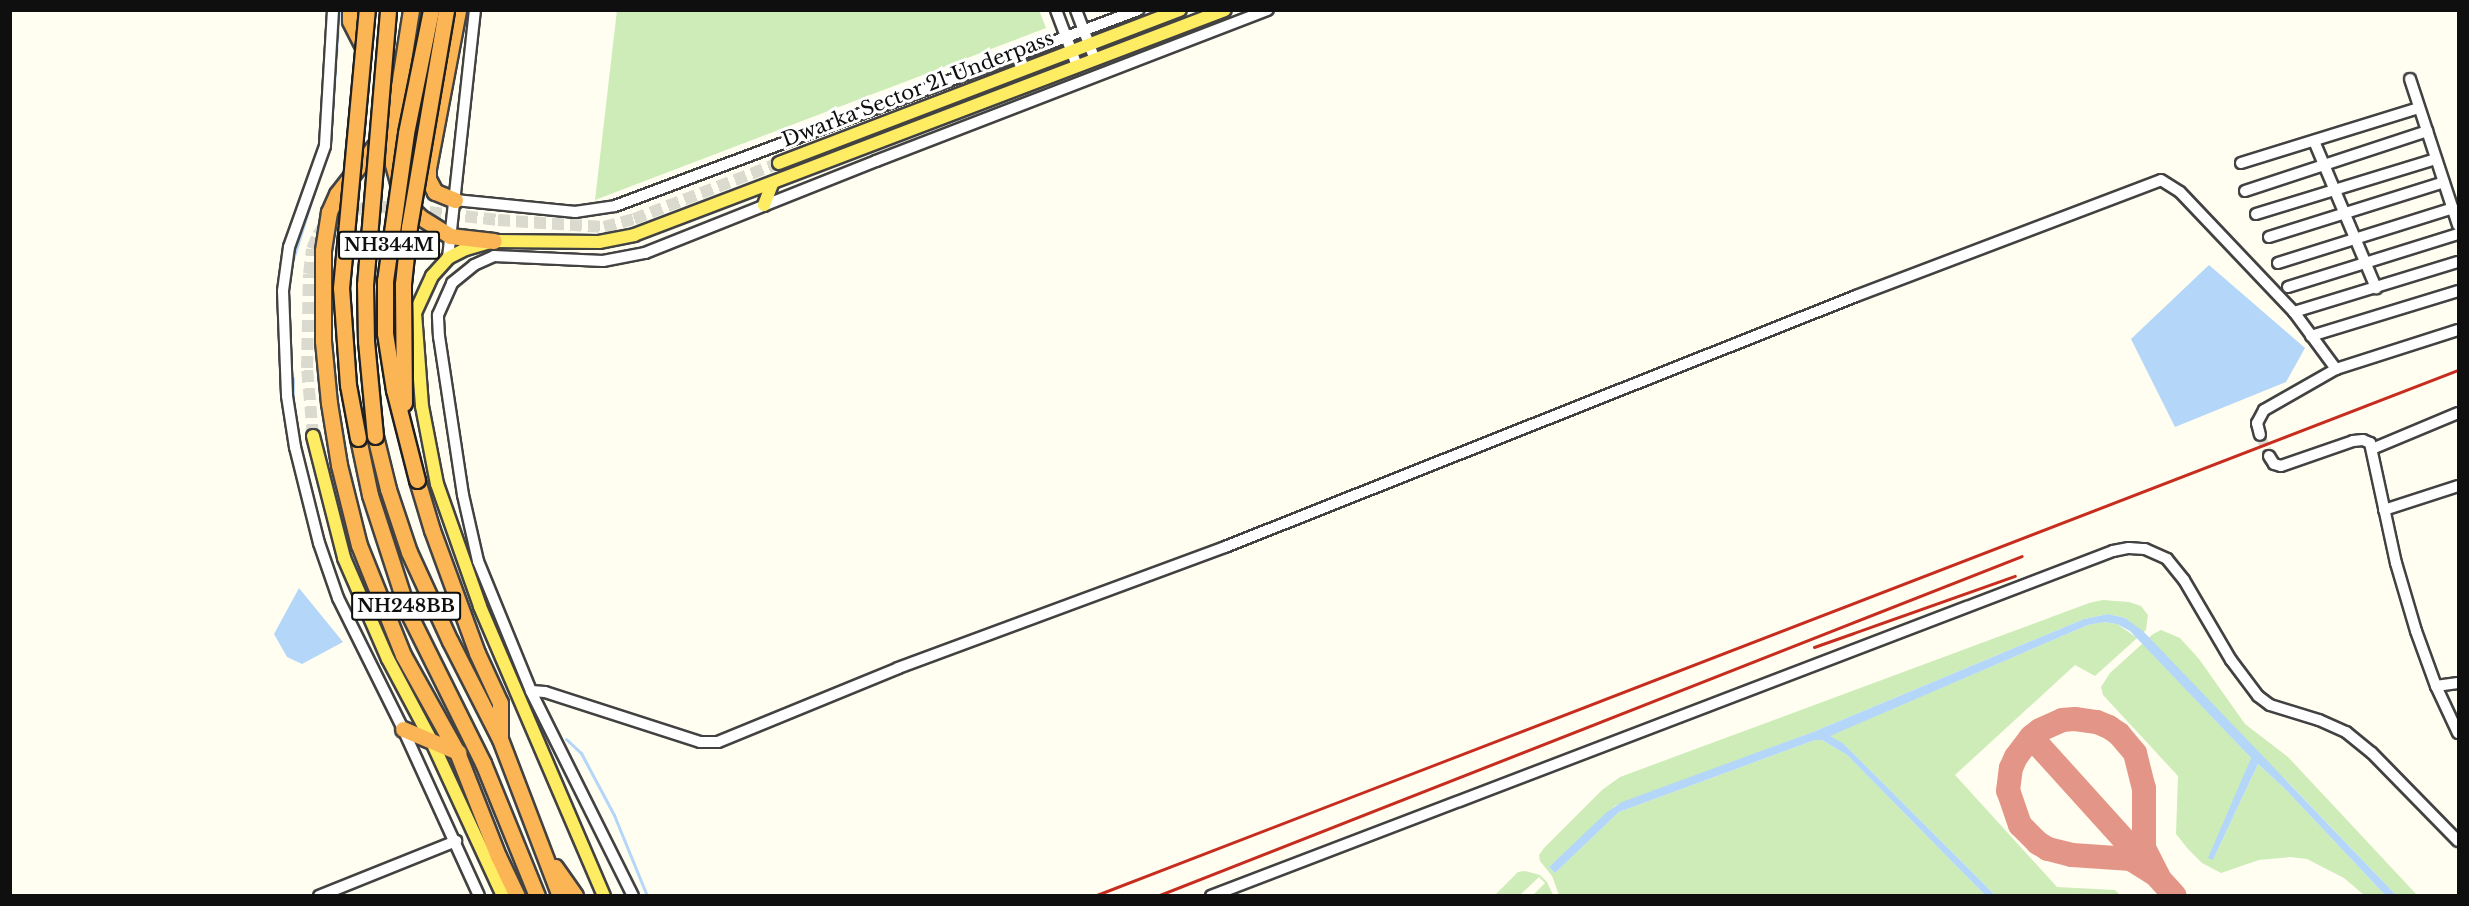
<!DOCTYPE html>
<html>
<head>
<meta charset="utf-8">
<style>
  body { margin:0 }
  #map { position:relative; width:2469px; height:906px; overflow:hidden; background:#fffef1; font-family:"Libre Baskerville",serif }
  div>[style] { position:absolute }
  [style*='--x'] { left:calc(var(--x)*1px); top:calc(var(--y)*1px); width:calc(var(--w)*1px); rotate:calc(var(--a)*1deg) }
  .green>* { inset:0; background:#cdecb8 }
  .water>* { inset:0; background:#b3d6f9 }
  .stream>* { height:3px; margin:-1.5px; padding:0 1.5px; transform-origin:1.5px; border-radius:1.5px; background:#b3d6f9 }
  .taxiway>* { height:24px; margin:-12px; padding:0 12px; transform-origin:12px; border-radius:12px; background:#e39688 }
  .minor-tunnel>* { height:10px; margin-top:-5px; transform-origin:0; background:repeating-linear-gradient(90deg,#dbdacf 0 10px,transparent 0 15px) }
  .major-tunnel>* { height:12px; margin-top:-6px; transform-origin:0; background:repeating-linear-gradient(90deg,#dbdacf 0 12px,transparent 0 18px) }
  .roads { filter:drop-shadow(2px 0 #424242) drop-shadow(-2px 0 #424242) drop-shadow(0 2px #424242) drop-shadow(0 -2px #424242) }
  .minor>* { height:10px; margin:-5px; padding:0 5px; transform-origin:5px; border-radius:5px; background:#fff }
  .major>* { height:12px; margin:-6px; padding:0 6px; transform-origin:6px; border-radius:6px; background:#feec62 }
  .highway>* { height:15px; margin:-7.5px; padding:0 7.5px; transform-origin:7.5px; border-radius:7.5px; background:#fbb554 }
  .rail>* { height:3px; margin:-1.5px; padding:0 1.5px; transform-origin:1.5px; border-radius:1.5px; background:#c72d1f }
  .bridges { filter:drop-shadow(2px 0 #202020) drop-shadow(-2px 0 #202020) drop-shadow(0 2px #202020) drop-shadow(0 -2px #202020) }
  .highway-bridge>* { height:15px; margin:-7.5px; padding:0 7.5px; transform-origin:7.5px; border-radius:7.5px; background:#fbb554 }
  span { translate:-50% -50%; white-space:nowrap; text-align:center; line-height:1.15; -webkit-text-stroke:6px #fff; paint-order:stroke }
  .shield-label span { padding:2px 4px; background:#fff; border:2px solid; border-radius:4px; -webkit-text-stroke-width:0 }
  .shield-label { font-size:18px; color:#0f0f0f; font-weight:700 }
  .street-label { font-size:20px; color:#0f0f0f }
  .frame { position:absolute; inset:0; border:12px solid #0f0f0f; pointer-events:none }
</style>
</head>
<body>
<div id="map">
  <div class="green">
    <div style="clip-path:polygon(617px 10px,1039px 10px,1046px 28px,595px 200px)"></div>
    <div style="clip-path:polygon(2103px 600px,2129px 602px,2141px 606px,2148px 615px,2146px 630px,2095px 676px,2075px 665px,1955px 775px,2057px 887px,2115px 890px,2120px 895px,1995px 895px,1845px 745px,1829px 736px,2088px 625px,2103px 622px,2117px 624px,2137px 638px,2143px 632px,2125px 618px,2108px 614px,2084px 619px,1813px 732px,1615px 806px,1549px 867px,1555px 873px,1619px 812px,1815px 740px,1822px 740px,1847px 755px,1985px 895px,1559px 895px,1552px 876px,1540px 861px,1539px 855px,1544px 848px,1602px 790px,1620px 777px,2089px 603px)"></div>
    <div style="clip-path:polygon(2161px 630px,2180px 638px,2199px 659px,2245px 724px,2288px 757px,2417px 895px,2396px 895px,2289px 783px,2144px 645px,2251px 758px,2213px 860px,2258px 764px,2284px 788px,2385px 895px,2364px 895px,2344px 878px,2307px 859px,2290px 857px,2259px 860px,2221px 873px,2202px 863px,2188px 849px,2176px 834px,2178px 776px,2103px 695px,2101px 687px,2110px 673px,2153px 634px)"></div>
    <div style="clip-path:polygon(1525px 871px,1540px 875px,1547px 882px,1553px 895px,1533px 895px,1545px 883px,1539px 877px,1520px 895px,1494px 896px,1518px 872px)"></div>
  </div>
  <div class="water">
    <div style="clip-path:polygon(2209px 265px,2305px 348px,2286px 382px,2175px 427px,2131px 339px)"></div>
    <div style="clip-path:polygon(299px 588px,343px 642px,302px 664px,287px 657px,274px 634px)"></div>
    <div style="clip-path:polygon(2108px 614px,2125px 618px,2143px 631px,2396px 895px,2385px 895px,2284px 788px,2258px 764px,2213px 860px,2208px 858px,2251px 758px,2130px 631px,2117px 624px,2104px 622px,2088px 625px,1830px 736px,1844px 744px,1995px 895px,1985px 895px,1847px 755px,1822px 740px,1815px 740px,1619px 812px,1555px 873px,1549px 867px,1607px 812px,1622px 802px,1813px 732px,2084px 619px)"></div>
  </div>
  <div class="stream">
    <div style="--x:330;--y:143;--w:133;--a:-86.1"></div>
    <div style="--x:293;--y:259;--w:77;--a:-72.5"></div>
    <div style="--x:293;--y:398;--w:20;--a:-90"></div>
    <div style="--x:566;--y:739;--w:21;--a:43"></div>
    <div style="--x:581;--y:753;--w:70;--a:62"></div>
    <div style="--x:614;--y:815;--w:87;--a:67.8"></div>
  </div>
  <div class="taxiway">
    <div style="--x:2075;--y:719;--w:22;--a:8"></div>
    <div style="--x:2097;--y:722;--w:13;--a:23"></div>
    <div style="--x:2109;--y:727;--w:12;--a:35"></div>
    <div style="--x:2119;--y:734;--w:25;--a:50"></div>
    <div style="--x:2135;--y:753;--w:36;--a:76"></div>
    <div style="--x:2144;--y:788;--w:60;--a:90"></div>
    <div style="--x:2144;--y:848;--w:31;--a:63"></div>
    <div style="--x:2158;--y:876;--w:32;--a:-148"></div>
    <div style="--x:2131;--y:859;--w:59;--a:-176.1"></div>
    <div style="--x:2072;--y:855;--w:25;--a:-166"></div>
    <div style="--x:2048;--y:849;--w:12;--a:-149"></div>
    <div style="--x:2038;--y:843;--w:25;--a:-135"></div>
    <div style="--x:2020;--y:825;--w:36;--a:-109"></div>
    <div style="--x:2008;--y:791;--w:23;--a:-83"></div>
    <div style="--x:2011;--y:768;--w:12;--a:-66"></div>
    <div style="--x:2016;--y:757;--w:25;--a:-53"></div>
    <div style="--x:2031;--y:737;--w:11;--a:-38"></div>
    <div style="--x:2040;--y:730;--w:24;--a:-24"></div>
    <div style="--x:2062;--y:720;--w:13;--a:-4"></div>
    <div style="--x:2034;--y:740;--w:210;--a:47.9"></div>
  </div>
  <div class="minor-tunnel">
    <div style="--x:2260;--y:435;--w:23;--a:67"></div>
  </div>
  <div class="major-tunnel">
    <div style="--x:313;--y:436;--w:68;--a:-95"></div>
    <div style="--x:307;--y:368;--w:94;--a:-88.8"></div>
    <div style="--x:309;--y:274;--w:25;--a:-83"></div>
    <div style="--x:312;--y:249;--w:15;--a:-67"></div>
    <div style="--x:318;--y:235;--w:11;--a:-56"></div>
    <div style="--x:324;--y:226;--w:13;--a:-32"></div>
    <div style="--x:335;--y:219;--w:22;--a:-24"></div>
    <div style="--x:355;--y:210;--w:21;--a:-11"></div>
    <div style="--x:376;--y:206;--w:123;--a:6.5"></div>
    <div style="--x:498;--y:220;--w:106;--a:3.8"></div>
    <div style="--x:604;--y:227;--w:31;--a:-15"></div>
    <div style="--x:634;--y:219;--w:155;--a:-21.1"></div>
  </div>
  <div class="roads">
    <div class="minor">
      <div style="--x:333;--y:10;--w:136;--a:93.4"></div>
      <div style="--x:325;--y:146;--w:107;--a:109.6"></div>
      <div style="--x:289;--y:247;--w:44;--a:97.8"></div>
      <div style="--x:283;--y:291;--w:105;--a:87.8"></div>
      <div style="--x:287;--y:396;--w:52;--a:81.1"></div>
      <div style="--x:295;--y:447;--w:99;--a:76"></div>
      <div style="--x:319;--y:543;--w:58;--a:70.9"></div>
      <div style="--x:338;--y:598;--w:146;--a:63.6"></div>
      <div style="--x:403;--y:729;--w:183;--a:65.5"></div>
      <div style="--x:1056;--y:10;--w:60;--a:69.4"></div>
      <div style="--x:1076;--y:10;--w:53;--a:69.2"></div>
      <div style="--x:2410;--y:79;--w:154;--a:71.8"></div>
      <div style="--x:2314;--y:141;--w:160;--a:67.1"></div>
      <div style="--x:2241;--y:163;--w:186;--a:-17.2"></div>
      <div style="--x:2245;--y:191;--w:192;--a:-18.2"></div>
      <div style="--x:455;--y:200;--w:121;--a:5.7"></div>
      <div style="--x:575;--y:212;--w:40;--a:-8.5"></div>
      <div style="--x:615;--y:206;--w:559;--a:-20.54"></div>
      <div style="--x:2256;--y:214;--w:188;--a:-17"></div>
      <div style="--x:2269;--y:237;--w:183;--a:-17.4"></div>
      <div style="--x:448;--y:258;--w:249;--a:-83.8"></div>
      <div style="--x:2278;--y:263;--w:183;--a:-17.4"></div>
      <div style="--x:2288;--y:287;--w:178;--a:-17.3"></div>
      <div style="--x:2294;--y:312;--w:171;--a:-17"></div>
      <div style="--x:2311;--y:336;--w:154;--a:-17"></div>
      <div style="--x:2336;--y:369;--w:128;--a:-17.7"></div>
      <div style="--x:2372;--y:449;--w:93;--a:-22.7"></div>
      <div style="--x:2269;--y:456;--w:9;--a:58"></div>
      <div style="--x:2274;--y:464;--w:7;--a:16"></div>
      <div style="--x:2281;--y:466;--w:76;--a:-19.1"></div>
      <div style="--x:2353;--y:441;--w:10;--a:-6"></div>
      <div style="--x:2363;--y:440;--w:8;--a:23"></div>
      <div style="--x:2370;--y:443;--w:123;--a:77.8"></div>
      <div style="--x:2396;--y:563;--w:71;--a:73.6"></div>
      <div style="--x:2416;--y:631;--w:59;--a:70"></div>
      <div style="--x:2436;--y:686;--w:52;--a:64.9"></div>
      <div style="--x:2384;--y:510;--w:78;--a:-18"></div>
      <div style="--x:2436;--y:686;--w:22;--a:-8"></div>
      <div style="--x:531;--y:691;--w:14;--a:4"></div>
      <div style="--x:545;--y:692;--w:163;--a:17.9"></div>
      <div style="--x:700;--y:742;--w:18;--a:0"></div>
      <div style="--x:718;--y:742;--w:195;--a:-22.3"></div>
      <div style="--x:898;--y:668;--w:349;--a:-20.3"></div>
      <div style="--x:1225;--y:547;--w:679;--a:-21.69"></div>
      <div style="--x:1856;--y:296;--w:326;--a:-20.8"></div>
      <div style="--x:2161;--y:180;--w:22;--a:32"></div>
      <div style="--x:2180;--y:192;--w:166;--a:46.5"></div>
      <div style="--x:2294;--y:312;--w:71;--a:53.6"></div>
      <div style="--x:2336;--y:369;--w:83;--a:150.3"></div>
      <div style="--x:2264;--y:410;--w:15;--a:118"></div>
      <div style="--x:2257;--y:423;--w:12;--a:76"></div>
      <div style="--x:319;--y:896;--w:148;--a:-21.9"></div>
      <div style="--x:633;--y:896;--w:229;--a:-116.5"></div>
      <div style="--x:531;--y:691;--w:140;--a:-112.2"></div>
      <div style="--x:478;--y:561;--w:68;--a:-102.8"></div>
      <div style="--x:463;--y:495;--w:160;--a:-98.6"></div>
      <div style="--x:439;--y:337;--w:22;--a:-93"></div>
      <div style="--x:438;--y:315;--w:35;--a:-66"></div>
      <div style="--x:452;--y:283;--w:28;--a:-39"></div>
      <div style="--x:474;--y:265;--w:22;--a:-24"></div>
      <div style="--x:494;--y:256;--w:109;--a:2.6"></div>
      <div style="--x:603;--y:261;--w:43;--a:-10.8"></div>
      <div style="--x:645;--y:253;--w:249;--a:-21.7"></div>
      <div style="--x:876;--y:161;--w:420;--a:-21.1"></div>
      <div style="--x:1211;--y:896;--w:966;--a:-20.93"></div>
      <div style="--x:2113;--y:551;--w:16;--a:-11"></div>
      <div style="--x:2129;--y:548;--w:16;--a:4"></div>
      <div style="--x:2145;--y:549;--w:24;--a:24"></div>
      <div style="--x:2167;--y:559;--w:27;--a:51"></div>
      <div style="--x:2184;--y:580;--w:93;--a:59.6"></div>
      <div style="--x:2231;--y:660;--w:45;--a:53.1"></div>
      <div style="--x:2258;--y:696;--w:15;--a:37"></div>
      <div style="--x:2270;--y:705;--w:51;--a:17"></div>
      <div style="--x:2319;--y:720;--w:30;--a:24"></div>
      <div style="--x:2346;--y:732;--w:33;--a:39"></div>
      <div style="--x:2372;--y:753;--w:123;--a:45.7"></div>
    </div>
    <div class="major">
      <div style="--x:779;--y:163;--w:429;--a:-20.9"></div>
      <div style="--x:764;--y:205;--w:22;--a:-69"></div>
      <div style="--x:313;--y:436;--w:126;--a:75.7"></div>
      <div style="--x:344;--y:558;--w:110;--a:66.5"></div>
      <div style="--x:388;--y:659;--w:92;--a:62"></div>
      <div style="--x:431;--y:740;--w:172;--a:65.2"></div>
      <div style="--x:604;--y:896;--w:315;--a:-113.2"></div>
      <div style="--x:480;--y:606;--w:129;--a:-109.4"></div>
      <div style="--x:437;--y:484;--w:79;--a:-100.9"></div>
      <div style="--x:422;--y:406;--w:93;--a:-94.3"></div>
      <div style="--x:415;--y:313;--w:41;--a:-65.3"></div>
      <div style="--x:432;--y:276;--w:24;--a:-48"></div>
      <div style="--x:448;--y:258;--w:20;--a:-27"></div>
      <div style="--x:466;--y:249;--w:29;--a:-16"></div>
      <div style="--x:494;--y:241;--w:105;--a:0.5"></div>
      <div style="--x:599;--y:242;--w:36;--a:-11"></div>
      <div style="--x:634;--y:235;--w:632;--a:-20.84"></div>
    </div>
    <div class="highway">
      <div style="--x:350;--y:10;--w:11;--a:90"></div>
      <div style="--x:350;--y:21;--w:29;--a:63"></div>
      <div style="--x:411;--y:10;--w:108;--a:99"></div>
      <div style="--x:394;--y:117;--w:25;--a:122"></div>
      <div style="--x:381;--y:138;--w:71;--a:128.2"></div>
      <div style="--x:337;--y:194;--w:20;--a:114"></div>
      <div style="--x:329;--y:212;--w:39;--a:99"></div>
      <div style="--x:323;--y:251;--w:90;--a:90"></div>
      <div style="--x:323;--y:341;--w:62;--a:84.5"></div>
      <div style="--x:329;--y:403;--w:63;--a:80.8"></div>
      <div style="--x:339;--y:465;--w:82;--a:76"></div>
      <div style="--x:359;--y:545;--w:118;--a:68.2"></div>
      <div style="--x:403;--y:655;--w:111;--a:60.9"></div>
      <div style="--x:457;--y:752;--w:112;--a:68.5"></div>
      <div style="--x:498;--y:856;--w:44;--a:64.6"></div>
      <div style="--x:394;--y:119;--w:45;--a:91.3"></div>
      <div style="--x:393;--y:164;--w:27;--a:75"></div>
      <div style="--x:400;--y:190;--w:20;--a:60"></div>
      <div style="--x:410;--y:207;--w:14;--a:45"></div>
      <div style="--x:420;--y:217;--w:36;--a:32"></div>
      <div style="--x:450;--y:236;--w:44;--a:6.5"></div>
      <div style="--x:455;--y:200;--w:22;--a:-158"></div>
      <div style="--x:435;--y:192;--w:15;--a:-118"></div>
      <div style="--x:428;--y:179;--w:11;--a:-90"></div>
      <div style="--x:428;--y:168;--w:161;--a:-79.2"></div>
      <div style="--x:375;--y:436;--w:55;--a:76.2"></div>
      <div style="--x:388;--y:489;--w:66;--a:71.6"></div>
      <div style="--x:409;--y:552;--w:98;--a:65.3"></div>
      <div style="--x:450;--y:641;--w:110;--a:63"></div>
      <div style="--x:500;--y:739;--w:168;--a:69.1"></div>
      <div style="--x:358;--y:438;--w:58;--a:78.1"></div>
      <div style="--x:370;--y:495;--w:123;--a:72"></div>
      <div style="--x:408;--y:612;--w:169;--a:63.6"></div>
      <div style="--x:483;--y:763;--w:144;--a:67.9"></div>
      <div style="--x:417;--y:480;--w:52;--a:73.3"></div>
      <div style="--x:432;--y:530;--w:131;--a:69.9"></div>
      <div style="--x:477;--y:653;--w:55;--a:65.3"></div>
      <div style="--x:500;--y:703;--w:33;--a:90"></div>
      <div style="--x:403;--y:729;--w:60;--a:22.7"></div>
      <div style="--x:555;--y:867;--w:35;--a:55"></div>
    </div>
  </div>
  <div class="rail">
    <div style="--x:1814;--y:647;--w:213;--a:-19.5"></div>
    <div style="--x:1094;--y:896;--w:1462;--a:-21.09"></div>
    <div style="--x:1157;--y:896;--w:929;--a:-21.46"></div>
  </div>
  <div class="bridges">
    <div class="highway-bridge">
      <div style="--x:404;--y:403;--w:119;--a:-90.5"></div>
      <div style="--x:403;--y:284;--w:57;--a:-84"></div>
      <div style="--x:409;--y:227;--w:220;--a:-80.3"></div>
      <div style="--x:375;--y:436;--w:95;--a:-95.4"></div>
      <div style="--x:366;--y:341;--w:56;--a:-91"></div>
      <div style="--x:365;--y:285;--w:276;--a:-85.2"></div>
      <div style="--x:358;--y:438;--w:54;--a:-100.7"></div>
      <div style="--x:348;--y:385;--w:97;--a:-94.1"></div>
      <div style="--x:341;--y:288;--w:279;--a:-84.7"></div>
      <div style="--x:417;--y:480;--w:93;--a:-104.3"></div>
      <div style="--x:394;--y:390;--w:58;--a:-99"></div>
      <div style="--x:385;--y:333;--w:52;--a:-90"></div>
      <div style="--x:385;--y:281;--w:149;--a:-81.9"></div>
      <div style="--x:406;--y:133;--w:126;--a:-78.5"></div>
    </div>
  </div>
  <div class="shield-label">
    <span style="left:389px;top:245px">NH344M</span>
    <span style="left:406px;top:606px">NH248BB</span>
  </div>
  <div class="street-label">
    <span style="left:918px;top:89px;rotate:-21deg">Dwarka Sector 21 Underpass</span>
  </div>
  <div class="frame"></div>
</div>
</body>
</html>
